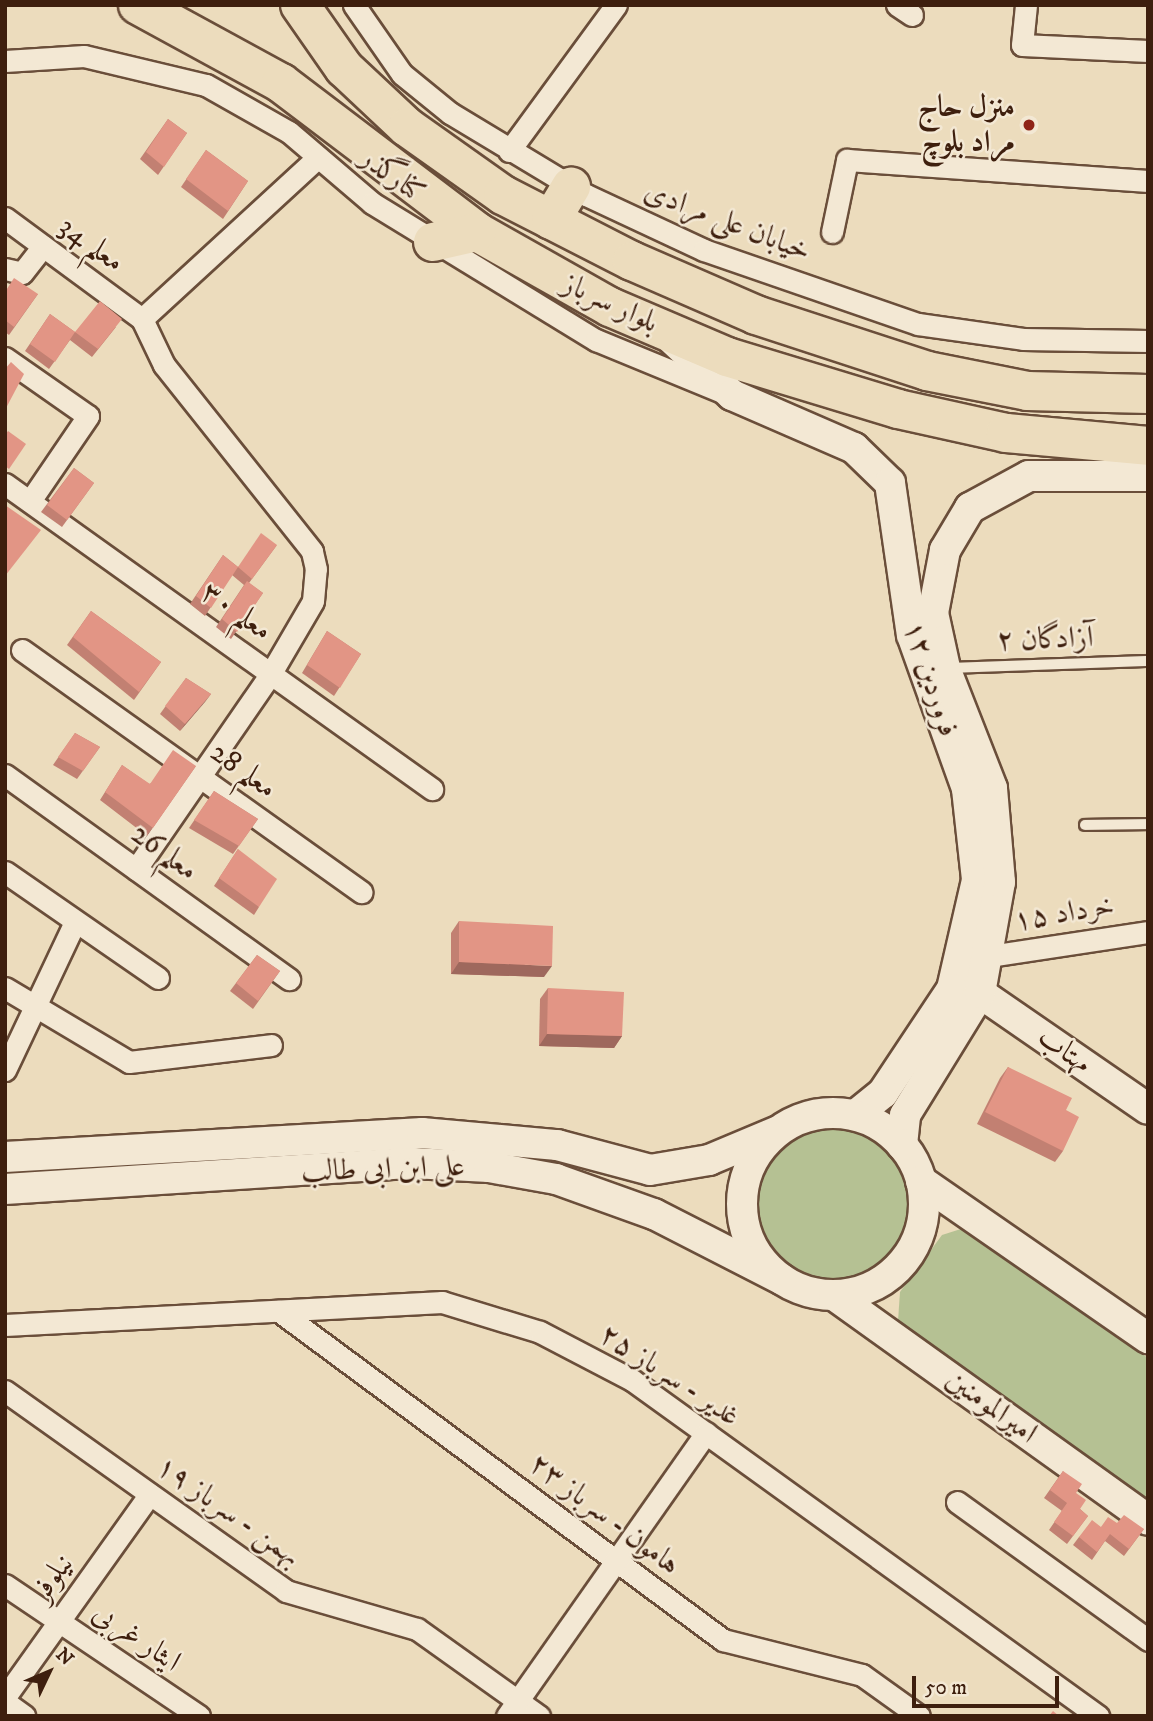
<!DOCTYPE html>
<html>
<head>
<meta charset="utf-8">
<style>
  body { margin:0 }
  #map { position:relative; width:1153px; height:1721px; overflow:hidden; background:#ecdcbd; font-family:"IM FELL DW Pica",Amiri,serif }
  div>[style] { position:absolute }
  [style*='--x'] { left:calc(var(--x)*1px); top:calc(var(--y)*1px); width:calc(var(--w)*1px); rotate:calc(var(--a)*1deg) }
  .green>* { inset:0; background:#b5c193 }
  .round { border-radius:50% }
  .roads { filter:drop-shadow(2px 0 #6a4e3a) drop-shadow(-2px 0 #6a4e3a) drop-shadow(0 2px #6a4e3a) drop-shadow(0 -2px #6a4e3a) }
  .lane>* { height:10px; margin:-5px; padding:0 5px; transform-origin:5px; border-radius:5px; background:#f3e8d4 }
  .street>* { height:21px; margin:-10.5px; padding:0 10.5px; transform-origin:10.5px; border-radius:10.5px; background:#f3e8d4 }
  .secondary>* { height:30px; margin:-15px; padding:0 15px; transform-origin:15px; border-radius:15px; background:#f3e8d4 }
  .secondary>.ring { margin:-15px; padding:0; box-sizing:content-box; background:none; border:30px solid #f3e8d4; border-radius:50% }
  .highway>* { height:38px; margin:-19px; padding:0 19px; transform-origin:19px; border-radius:19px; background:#ecdcbd }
  .wall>* { inset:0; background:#c28072 }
  .shaded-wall>* { inset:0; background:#9e685d }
  .building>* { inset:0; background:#e29585 }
  .dots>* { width:19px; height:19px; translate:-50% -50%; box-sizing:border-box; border:4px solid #f3e8d4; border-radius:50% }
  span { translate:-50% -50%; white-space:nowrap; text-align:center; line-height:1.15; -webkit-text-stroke:5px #f3e8d4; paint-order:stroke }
  .poi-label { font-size:30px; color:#3e1f0e; font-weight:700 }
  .right { translate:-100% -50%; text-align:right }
  .street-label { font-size:30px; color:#3e1f0e }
  .frame { position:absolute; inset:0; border:7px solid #3e1f0e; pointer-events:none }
  .north { position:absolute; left:14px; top:1637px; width:70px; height:70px; -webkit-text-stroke:5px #f3e8d4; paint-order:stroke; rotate:46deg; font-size:19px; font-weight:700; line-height:28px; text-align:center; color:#3e1f0e }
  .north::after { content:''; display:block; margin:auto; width:24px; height:32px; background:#3e1f0e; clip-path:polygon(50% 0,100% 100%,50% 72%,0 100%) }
  .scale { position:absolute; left:912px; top:1676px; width:147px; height:32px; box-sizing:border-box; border:4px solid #3e1f0e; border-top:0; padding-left:9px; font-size:21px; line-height:24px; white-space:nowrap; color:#3e1f0e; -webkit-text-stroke:5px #f3e8d4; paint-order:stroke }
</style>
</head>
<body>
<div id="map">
  <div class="green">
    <div class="round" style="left:756px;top:1125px;width:154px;height:154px"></div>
    <div style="clip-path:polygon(964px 1228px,1148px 1358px,1148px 1503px,898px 1321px,900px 1292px,942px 1235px)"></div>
  </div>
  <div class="roads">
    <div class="lane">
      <div style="--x:947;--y:668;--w:201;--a:-2"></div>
      <div style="--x:1085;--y:825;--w:63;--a:-0.9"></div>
    </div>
    <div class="street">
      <div style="--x:354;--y:5;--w:84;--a:55.2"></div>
      <div style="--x:402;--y:74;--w:62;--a:39.1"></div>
      <div style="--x:450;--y:113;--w:159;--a:31.1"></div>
      <div style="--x:586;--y:195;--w:130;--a:25"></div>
      <div style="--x:704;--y:250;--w:226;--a:19.1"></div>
      <div style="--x:918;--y:324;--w:106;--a:8.1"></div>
      <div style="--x:1023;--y:339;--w:125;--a:0.9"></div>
      <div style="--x:897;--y:5;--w:18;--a:34"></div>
      <div style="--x:1026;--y:5;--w:40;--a:95.7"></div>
      <div style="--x:1022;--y:45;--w:126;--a:2.7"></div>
      <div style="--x:5;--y:61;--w:79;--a:-3.6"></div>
      <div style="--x:84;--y:56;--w:125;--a:13.4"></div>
      <div style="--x:206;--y:85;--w:95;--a:29.5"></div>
      <div style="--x:289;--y:132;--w:109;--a:40.5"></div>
      <div style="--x:372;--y:203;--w:263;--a:31.5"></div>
      <div style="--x:596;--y:340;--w:134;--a:22.4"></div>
      <div style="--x:509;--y:151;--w:181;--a:-53.8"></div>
      <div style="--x:5;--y:218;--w:170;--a:36.4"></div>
      <div style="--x:832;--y:232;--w:74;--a:-78.2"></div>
      <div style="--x:847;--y:160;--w:302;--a:4"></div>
      <div style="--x:5;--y:269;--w:17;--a:13"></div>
      <div style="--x:22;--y:273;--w:34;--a:-52"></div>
      <div style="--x:142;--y:319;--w:239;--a:-42.6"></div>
      <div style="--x:5;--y:358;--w:101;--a:34.9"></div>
      <div style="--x:88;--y:416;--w:103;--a:124.3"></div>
      <div style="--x:5;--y:484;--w:525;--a:35.54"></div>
      <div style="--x:22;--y:650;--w:417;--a:35.5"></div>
      <div style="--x:5;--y:775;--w:350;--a:35.7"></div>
      <div style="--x:136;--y:869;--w:238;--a:-55.4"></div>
      <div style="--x:271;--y:673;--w:83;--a:-59.7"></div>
      <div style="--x:313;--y:601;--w:32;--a:-85"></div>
      <div style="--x:316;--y:569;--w:18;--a:-103"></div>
      <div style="--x:312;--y:551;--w:238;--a:-128.5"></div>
      <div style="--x:164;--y:365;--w:51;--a:-115.6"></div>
      <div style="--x:5;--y:872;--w:186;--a:34.7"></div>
      <div style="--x:989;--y:956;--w:161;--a:-8.6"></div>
      <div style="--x:5;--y:988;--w:144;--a:30.8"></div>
      <div style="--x:129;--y:1062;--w:143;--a:-6.8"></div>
      <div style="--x:5;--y:1070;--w:164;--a:-64.7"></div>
      <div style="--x:279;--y:1311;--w:553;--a:36.54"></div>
      <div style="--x:723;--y:1640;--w:143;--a:14.1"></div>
      <div style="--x:862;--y:1675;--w:70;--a:35.7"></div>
      <div style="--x:5;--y:1325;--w:438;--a:-3"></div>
      <div style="--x:442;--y:1302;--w:102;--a:17"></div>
      <div style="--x:540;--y:1332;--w:104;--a:27.6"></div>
      <div style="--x:632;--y:1380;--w:575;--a:35.79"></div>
      <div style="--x:5;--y:1391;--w:345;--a:35.4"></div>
      <div style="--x:286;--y:1591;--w:136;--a:16.2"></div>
      <div style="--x:417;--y:1629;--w:150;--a:35.5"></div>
      <div style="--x:957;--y:1502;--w:236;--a:35.8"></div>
      <div style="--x:5;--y:1585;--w:234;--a:34"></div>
      <div style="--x:5;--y:1697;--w:249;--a:-54.5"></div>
      <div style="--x:5;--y:1702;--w:24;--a:36"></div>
      <div style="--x:507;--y:1716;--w:346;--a:-54.9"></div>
    </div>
    <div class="secondary">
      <div style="--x:672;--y:339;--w:82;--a:43"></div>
      <div style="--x:732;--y:395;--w:133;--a:23.5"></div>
      <div style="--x:854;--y:448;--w:50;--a:44.2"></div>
      <div style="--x:890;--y:483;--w:154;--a:81.8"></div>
      <div style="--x:912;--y:635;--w:164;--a:70.3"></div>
      <div style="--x:967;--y:789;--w:92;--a:83.7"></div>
      <div style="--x:977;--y:880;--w:112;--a:102.9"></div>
      <div style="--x:952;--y:989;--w:125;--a:123.6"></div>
      <div style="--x:883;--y:1093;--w:35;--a:141"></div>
      <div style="--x:980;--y:993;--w:204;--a:34.6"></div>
      <div class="ring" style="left:742px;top:1113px;width:152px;height:152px"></div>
      <div style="--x:902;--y:1145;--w:30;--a:-84"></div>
      <div style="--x:905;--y:1115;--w:143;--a:-58.4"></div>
      <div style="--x:980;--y:993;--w:113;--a:-79.8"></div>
      <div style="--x:1000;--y:882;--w:94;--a:-94.9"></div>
      <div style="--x:992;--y:788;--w:129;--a:-111.4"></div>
      <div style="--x:945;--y:668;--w:56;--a:-102.3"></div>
      <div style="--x:933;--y:613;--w:64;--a:-79.2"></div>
      <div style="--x:945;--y:550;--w:49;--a:-59.2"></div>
      <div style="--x:970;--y:508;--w:67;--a:-28.5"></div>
      <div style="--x:1029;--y:476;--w:119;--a:0"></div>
      <div style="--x:5;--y:1157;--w:418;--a:-3.3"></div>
      <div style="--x:422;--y:1133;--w:136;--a:5.1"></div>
      <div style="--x:557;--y:1145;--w:96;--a:15"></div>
      <div style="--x:650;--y:1170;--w:60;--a:-9.6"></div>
      <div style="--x:709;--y:1160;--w:73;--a:-22.7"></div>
      <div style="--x:921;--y:1181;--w:276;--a:34.7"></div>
      <div style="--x:5;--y:1189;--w:408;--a:-3.7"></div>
      <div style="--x:412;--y:1163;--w:77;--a:3"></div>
      <div style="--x:489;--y:1167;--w:68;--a:10.2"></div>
      <div style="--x:556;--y:1179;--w:104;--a:19.7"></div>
      <div style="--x:654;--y:1214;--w:143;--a:27.1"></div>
      <div style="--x:834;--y:1295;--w:386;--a:35.6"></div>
    </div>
    <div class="highway">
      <div style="--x:138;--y:5;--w:163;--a:28.6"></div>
      <div style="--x:281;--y:83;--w:246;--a:37.2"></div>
      <div style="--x:477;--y:232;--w:153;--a:29.4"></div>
      <div style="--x:610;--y:307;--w:127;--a:23.1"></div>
      <div style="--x:727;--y:357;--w:179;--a:16.9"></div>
      <div style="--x:898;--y:409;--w:111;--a:12.5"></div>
      <div style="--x:1006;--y:433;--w:143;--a:5.2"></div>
      <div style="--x:300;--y:5;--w:77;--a:55.1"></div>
      <div style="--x:344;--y:68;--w:86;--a:43.1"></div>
      <div style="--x:407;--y:127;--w:118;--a:35.3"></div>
      <div style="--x:503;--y:195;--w:145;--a:27.1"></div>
      <div style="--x:632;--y:261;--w:135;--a:23.5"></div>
      <div style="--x:756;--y:315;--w:180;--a:18.1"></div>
      <div style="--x:927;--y:371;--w:102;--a:11.3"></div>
      <div style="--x:1027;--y:391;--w:121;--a:1.4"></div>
      <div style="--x:551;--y:220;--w:39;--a:-59"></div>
      <div style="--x:433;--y:242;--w:45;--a:-12.8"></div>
    </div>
  </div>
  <div class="wall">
    <div style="clip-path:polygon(168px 119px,187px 133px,158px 175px,140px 159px)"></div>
    <div style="clip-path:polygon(206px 150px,248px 181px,223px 219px,181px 187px)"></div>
    <div style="clip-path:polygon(5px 292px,38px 294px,9px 335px,5px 332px)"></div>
    <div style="clip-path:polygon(50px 314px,75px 332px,116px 327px,92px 357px,70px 340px,49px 369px,25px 351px)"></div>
    <div style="clip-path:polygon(74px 468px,94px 483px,62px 527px,41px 512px)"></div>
    <div style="clip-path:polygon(277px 545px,249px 583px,263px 593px,231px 639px,216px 627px,244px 585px,232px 575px,205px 616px,190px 604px,223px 555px,238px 567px)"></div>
    <div style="clip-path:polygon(91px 611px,161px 662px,134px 700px,67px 645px)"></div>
    <div style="clip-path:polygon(327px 631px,361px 654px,334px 696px,302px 673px)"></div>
    <div style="clip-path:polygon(186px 678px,211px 694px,180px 731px,160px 714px)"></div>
    <div style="clip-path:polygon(75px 733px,100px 747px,77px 779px,53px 765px)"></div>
    <div style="clip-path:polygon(122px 765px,149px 784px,196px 766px,147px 836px,100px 800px)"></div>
    <div style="clip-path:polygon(214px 791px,258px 819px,233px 854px,189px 828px)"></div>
    <div style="clip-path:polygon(238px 849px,259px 907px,254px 915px,214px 886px)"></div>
    <div style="clip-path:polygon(459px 921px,544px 977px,451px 974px,451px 933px)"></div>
    <div style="clip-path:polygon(257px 955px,280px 971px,253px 1009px,230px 991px)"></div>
    <div style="clip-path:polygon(548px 988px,622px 1036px,614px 1048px,539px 1046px,540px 999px)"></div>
    <div style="clip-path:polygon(1008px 1067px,1066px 1110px,1063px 1151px,1055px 1162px,977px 1124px,1000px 1078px)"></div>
    <div style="clip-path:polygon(1063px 1471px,1076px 1493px,1080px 1509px,1088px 1516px,1067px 1544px,1049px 1530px,1062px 1511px,1044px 1498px)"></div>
    <div style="clip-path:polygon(1117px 1523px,1144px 1529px,1124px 1556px,1105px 1541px,1092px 1560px,1073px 1545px,1079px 1537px,1101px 1527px)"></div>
  </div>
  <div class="shaded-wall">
    <div style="clip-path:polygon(211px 694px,205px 702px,180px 731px,185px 724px)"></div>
    <div style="clip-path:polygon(459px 962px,552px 966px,544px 977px,451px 974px)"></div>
    <div style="clip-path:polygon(547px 1034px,622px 1036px,614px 1048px,539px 1046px)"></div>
  </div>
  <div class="building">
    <div style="clip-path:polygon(168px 119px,187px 133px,164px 167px,146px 152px)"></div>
    <div style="clip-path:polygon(206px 150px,248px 181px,228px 211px,186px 179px)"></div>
    <div style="clip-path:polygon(14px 278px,38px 294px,14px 327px,5px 320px,5px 292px)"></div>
    <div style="clip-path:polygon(100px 301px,122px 319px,98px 349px,75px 332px,55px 362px,30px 344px,50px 314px,75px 332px)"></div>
    <div style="clip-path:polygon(11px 362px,24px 374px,5px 410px,5px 369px)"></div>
    <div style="clip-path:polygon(8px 431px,26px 444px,9px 469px,5px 466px,5px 435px)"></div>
    <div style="clip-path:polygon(74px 468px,94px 483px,67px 520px,47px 505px)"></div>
    <div style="clip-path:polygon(5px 505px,41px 530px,5px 576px)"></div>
    <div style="clip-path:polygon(261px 533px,277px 545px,252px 579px,238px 567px)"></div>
    <div style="clip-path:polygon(223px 555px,238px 567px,211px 608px,196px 596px)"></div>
    <div style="clip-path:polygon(247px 581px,263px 593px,237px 632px,222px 619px)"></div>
    <div style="clip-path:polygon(91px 611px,161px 662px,139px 692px,73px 637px)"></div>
    <div style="clip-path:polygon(327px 631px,361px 654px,340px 688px,307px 665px)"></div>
    <div style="clip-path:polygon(186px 678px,211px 694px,185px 724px,165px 706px)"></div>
    <div style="clip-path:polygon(75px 733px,100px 747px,83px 771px,58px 757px)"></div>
    <div style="clip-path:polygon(173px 750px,196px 766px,153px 828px,105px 792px,122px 765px,150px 784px)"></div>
    <div style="clip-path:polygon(214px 791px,258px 819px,239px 846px,194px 820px)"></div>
    <div style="clip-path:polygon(238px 849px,277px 879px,259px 907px,219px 878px)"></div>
    <div style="clip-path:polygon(459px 921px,553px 926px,552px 966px,459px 962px)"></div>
    <div style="clip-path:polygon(257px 955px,280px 971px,258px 1001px,236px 983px)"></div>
    <div style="clip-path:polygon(548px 988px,624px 992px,622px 1036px,547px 1034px)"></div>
    <div style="clip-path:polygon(1008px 1067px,1072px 1098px,1066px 1110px,1079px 1117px,1063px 1151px,985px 1112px)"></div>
    <div style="clip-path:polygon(1063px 1471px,1082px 1484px,1076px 1493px,1086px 1500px,1080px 1509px,1088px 1516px,1073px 1536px,1054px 1522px,1067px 1503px,1050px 1490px)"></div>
    <div style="clip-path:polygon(1124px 1515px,1144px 1529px,1129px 1549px,1110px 1534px,1097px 1552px,1079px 1537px,1092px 1520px,1101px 1527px,1108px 1517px,1117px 1523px)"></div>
    <div style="clip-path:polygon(1053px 1711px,1059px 1716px,1049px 1716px)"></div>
  </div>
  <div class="dots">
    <div style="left:1029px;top:125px;background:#8f2418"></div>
  </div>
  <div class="poi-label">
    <span class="right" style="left:1015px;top:125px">منزل حاج<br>مراد بلوچ</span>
  </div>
  <div class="street-label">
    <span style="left:392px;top:176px;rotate:37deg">کنارگذر</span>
    <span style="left:727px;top:222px;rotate:21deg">خیابان علی مرادی</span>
    <span style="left:91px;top:245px;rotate:36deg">معلم 34</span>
    <span style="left:610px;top:304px;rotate:25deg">بلوار سرباز</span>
    <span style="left:236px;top:612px;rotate:35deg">معلم ۳۰</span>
    <span style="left:1045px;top:640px;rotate:-2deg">آزادگان ۲</span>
    <span style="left:930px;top:679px;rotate:72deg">۱۲ فروردین</span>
    <span style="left:243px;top:771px;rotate:36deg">معلم 28</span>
    <span style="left:164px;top:853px;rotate:36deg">معلم 26</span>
    <span style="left:1064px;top:914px;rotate:-9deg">۱۵ خرداد</span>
    <span style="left:1064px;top:1051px;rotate:35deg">مهتاب</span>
    <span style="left:383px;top:1170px;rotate:-2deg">علی ابن ابی طالب</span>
    <span style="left:669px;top:1376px;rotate:33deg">غدیر - سرباز ۲۵</span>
    <span style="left:991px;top:1407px;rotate:36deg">امیرالمومنین</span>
    <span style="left:228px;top:1512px;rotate:35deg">بهمن - سرباز ۱۹</span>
    <span style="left:604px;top:1515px;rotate:37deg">هامون - سرباز ۲۳</span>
    <span style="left:53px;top:1578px;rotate:-54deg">نیلوفر</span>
    <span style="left:136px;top:1638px;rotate:34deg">ایثار غربی</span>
  </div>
  <div class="frame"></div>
  <div class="north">N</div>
  <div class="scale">50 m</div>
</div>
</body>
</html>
